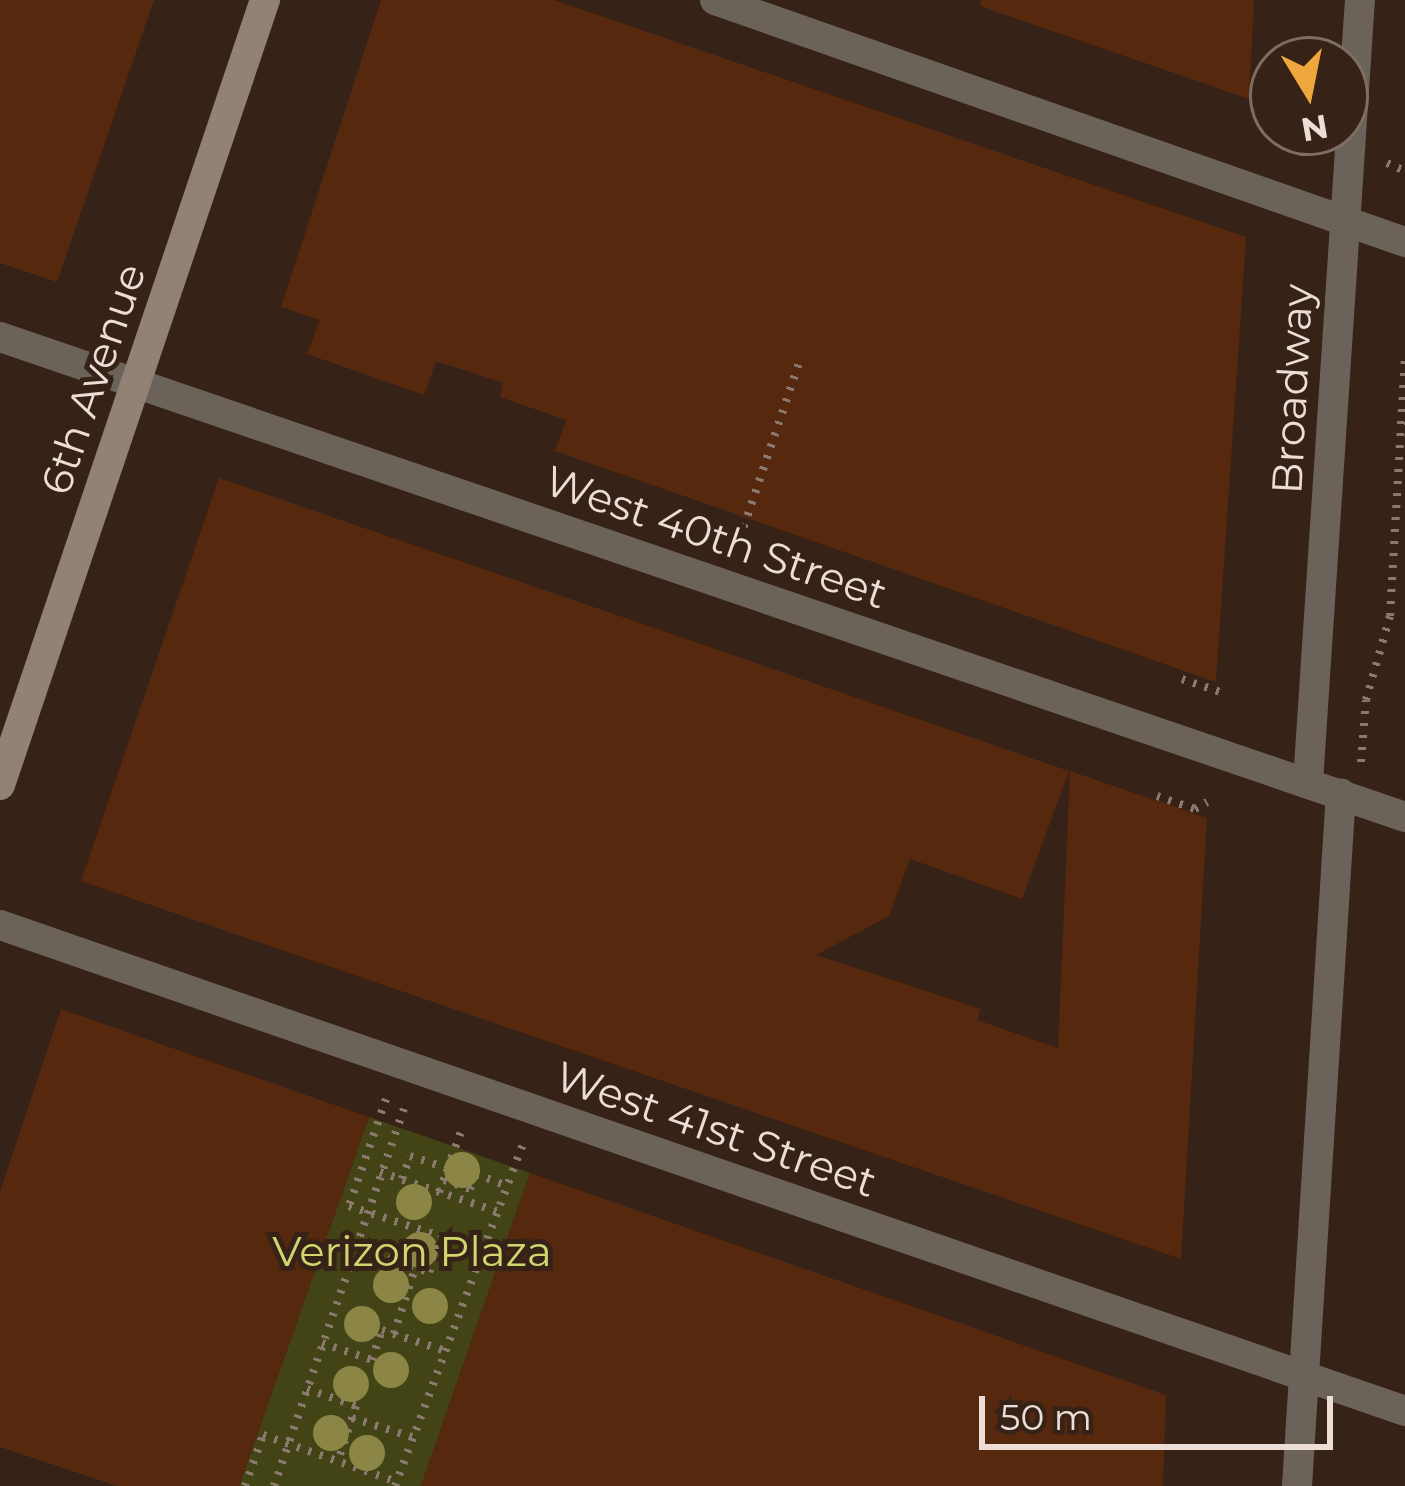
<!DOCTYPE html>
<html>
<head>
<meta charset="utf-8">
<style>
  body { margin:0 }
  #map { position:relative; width:1405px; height:1486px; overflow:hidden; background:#372217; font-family:Montserrat,sans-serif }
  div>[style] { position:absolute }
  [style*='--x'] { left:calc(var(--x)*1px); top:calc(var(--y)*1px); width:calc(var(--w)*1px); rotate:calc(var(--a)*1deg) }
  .green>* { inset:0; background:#424415 }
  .building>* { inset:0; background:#56280d }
  .path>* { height:8px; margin-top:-4px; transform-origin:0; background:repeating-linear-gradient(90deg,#8b7970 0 3px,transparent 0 12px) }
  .street>* { height:30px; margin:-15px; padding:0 15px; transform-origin:15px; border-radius:15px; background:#6b625a }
  .secondary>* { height:30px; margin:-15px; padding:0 15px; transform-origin:15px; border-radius:15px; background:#928276 }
  .trees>* { width:36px; height:36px; margin:-18px; border-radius:50%; background:#8b8546 }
  span { translate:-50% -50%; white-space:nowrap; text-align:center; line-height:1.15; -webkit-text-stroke:10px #372217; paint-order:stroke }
  .street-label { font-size:42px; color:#ecddd6 }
  .park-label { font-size:42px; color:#d0d66d }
  .north { position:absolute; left:1249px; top:36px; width:120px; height:120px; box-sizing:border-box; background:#372217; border:3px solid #7f6d63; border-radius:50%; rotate:170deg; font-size:33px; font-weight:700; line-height:48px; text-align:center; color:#ecddd6 }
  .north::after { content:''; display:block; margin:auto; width:42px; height:54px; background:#eea73c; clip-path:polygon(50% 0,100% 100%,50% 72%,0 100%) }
  .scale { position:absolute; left:979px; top:1396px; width:354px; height:54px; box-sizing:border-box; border:6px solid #ecddd6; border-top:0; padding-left:15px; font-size:36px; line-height:42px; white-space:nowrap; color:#ecddd6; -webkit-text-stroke:9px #372217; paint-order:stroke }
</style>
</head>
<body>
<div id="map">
  <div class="green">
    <div style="clip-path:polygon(369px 1117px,530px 1173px,421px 1486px,239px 1486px)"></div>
  </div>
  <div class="building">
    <div style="clip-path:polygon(0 0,154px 0,57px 282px,0 263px)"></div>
    <div style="clip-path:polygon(381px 0,554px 0,1246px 237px,1216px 682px,555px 451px,566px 420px,500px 397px,503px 383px,436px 361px,424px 395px,307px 354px,320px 320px,281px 307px)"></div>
    <div style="clip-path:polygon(981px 0,1254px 0,1249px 99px,980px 6px)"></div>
    <div style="clip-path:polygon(219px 478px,1069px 771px,1022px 899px,910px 859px,889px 916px,816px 955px,981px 1009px,977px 1020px,1058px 1048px,1070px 771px,1207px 818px,1181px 1259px,81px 881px)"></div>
    <div style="clip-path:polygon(61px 1009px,369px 1117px,239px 1486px,117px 1486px,0 1447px,0 1192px)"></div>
    <div style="clip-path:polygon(530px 1173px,1166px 1395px,1163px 1486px,421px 1486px)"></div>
  </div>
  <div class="path">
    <div style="--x:1387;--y:163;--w:20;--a:24"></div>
    <div style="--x:740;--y:538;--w:185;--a:-71.4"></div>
    <div style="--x:1182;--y:679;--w:46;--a:18.8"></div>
    <div style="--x:1361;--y:762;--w:62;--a:-85.4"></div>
    <div style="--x:1366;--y:700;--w:87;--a:-74.1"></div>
    <div style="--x:1390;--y:616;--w:260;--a:-86.7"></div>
    <div style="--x:1157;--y:796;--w:40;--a:18.9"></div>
    <div style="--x:1195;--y:809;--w:14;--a:-30"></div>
    <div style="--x:386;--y:1099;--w:113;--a:109.1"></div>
    <div style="--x:349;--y:1206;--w:143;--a:18.3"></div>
    <div style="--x:380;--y:1172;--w:126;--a:18.6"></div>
    <div style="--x:402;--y:1179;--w:24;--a:-71"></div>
    <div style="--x:410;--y:1156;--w:40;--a:18"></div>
    <div style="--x:444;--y:1180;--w:28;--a:19"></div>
    <div style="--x:470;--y:1189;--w:16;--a:-68"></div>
    <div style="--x:476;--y:1174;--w:34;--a:21"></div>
    <div style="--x:439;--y:1192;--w:70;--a:-70"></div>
    <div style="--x:354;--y:1246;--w:79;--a:19.1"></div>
    <div style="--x:429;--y:1272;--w:37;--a:-70"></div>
    <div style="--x:394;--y:1334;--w:69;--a:-72.3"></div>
    <div style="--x:322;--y:1343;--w:53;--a:18.8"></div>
    <div style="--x:372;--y:1360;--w:32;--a:-72"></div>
    <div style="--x:382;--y:1330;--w:63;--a:18.4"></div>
    <div style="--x:307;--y:1389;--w:52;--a:19.1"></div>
    <div style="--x:356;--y:1406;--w:58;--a:108.1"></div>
    <div style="--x:352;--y:1418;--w:63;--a:17.6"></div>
    <div style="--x:245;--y:1486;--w:54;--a:-70.6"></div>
    <div style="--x:263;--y:1435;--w:142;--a:19.3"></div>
    <div style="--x:274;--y:1486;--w:406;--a:-71"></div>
    <div style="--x:395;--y:1486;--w:368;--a:-69.5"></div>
  </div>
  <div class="street">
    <div style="--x:715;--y:0;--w:731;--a:19.33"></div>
    <div style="--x:0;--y:337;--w:1485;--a:18.86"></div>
    <div style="--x:1308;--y:782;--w:784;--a:-86.2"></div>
    <div style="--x:0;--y:925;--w:1487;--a:19.08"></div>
    <div style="--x:1297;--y:1486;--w:694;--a:-86.37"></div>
  </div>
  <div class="secondary">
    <div style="--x:0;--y:785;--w:829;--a:-71.35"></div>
  </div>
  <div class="trees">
    <div style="left:462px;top:1170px"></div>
    <div style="left:414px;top:1202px"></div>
    <div style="left:420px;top:1250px"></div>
    <div style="left:391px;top:1285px"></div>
    <div style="left:430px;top:1306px"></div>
    <div style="left:362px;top:1324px"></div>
    <div style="left:391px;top:1370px"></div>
    <div style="left:351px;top:1384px"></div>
    <div style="left:331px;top:1433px"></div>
    <div style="left:367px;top:1453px"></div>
  </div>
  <div class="street-label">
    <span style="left:93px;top:379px;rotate:-71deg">6th Avenue</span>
    <span style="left:1292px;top:389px;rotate:-87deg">Broadway</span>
    <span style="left:716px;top:537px;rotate:19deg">West 40th Street</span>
    <span style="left:716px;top:1129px;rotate:19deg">West 41st Street</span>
  </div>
  <div class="park-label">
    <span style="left:412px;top:1251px">Verizon Plaza</span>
  </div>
  <div class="north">N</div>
  <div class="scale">50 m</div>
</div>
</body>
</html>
